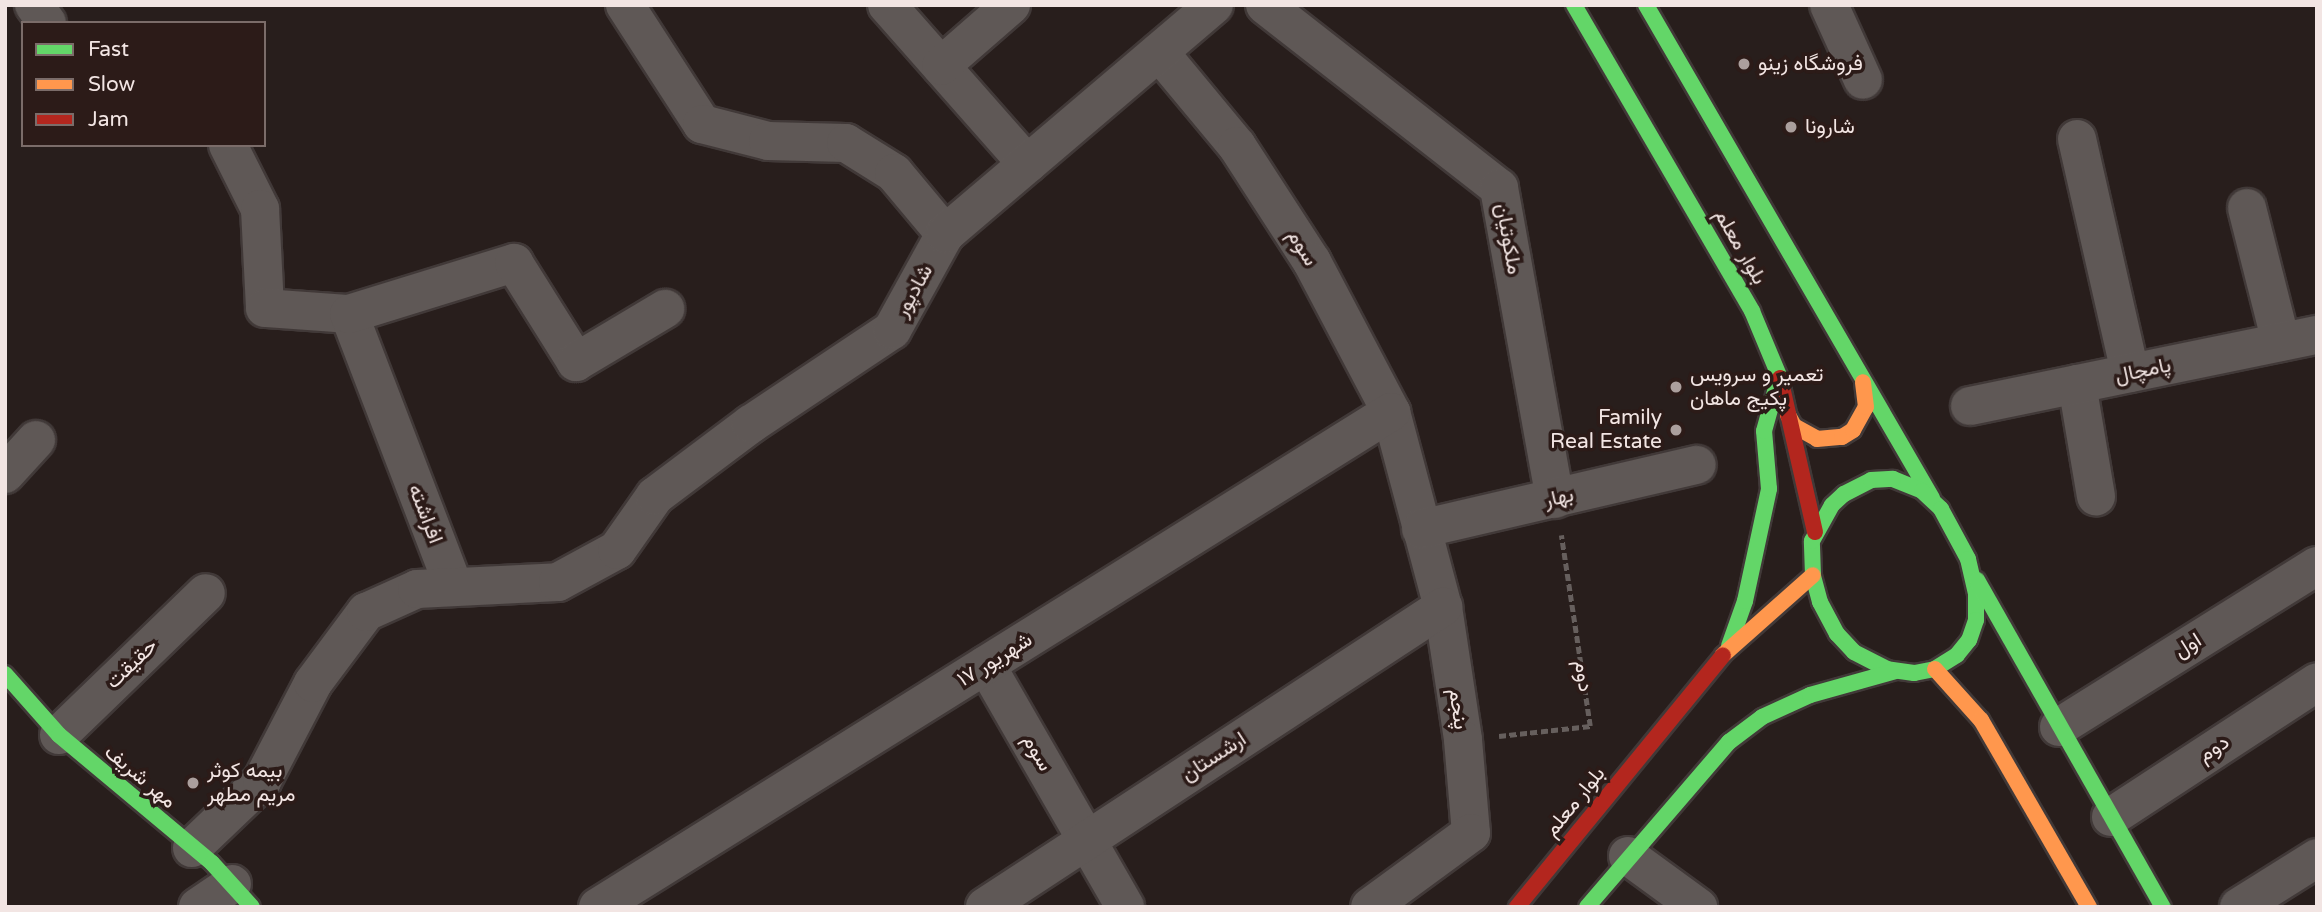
<!DOCTYPE html>
<html>
<head>
<meta charset="utf-8">
<style>
  body { margin:0 }
  #map { position:relative; width:2322px; height:912px; overflow:hidden; background:#281e1c; font-family:"Varela Round",Vazirmatn,sans-serif }
  div>[style] { position:absolute }
  [style*='--x'] { left:calc(var(--x)*1px); top:calc(var(--y)*1px); width:calc(var(--w)*1px); rotate:calc(var(--a)*1deg) }
  .path>* { height:4.5px; margin-top:-2.25px; transform-origin:0; background:repeating-linear-gradient(90deg,#665f5d 0 7px,transparent 0 10.5px) }
  .roads { filter:drop-shadow(2px 0 #413938) drop-shadow(-2px 0 #413938) drop-shadow(0 2px #413938) drop-shadow(0 -2px #413938) }
  .street>* { height:38px; margin:-19px; padding:0 19px; transform-origin:19px; border-radius:19px; background:#5f5856 }
  .fast>* { height:16px; margin:-8px; padding:0 8px; transform-origin:8px; border-radius:8px; background:#63d668 }
  .slow>* { height:16px; margin:-8px; padding:0 8px; transform-origin:8px; border-radius:8px; background:#ff974d }
  .jam>* { height:16px; margin:-8px; padding:0 8px; transform-origin:8px; border-radius:8px; background:#b3261e }
  .dots>* { width:19px; height:19px; translate:-50% -50%; box-sizing:border-box; border:4px solid #2c1b18; border-radius:50% }
  span { translate:-50% -50%; white-space:nowrap; text-align:center; line-height:1.15; -webkit-text-stroke:7px #2c1b18; paint-order:stroke }
  .poi-label { font-size:21px; color:#f2e5e3 }
  .left { translate:0 -50%; text-align:left }
  .right { translate:-100% -50%; text-align:right }
  .street-label { font-size:21px; color:#f2e5e3 }
  .frame { position:absolute; inset:0; border:7px solid #f2e5e3; pointer-events:none }
  .legend { position:absolute; left:21px; top:21px; width:245px; height:126px; box-sizing:border-box; background:#2c1b18; border:2px solid #7b6c69; margin:0; padding:9px 12px; list-style:none; font-size:21px; color:#f2e5e3 }
  .legend li { display:flex; align-items:center; gap:14px; height:35px }
  .legend b { width:35px; border:2px solid #7b6c69 }
</style>
</head>
<body>
<div id="map">
  <div class="path">
    <div style="--x:1499;--y:736;--w:92;--a:-6.3"></div>
    <div style="--x:1590;--y:726;--w:193;--a:-98.6"></div>
  </div>
  <div class="roads">
    <div class="street">
      <div style="--x:34;--y:5;--w:22;--a:54"></div>
      <div style="--x:625;--y:5;--w:142;--a:57.1"></div>
      <div style="--x:702;--y:124;--w:68;--a:14.4"></div>
      <div style="--x:768;--y:141;--w:78;--a:1.5"></div>
      <div style="--x:846;--y:143;--w:57;--a:32"></div>
      <div style="--x:894;--y:173;--w:80;--a:50.1"></div>
      <div style="--x:887;--y:5;--w:212;--a:48.6"></div>
      <div style="--x:1265;--y:5;--w:297;--a:38"></div>
      <div style="--x:1499;--y:188;--w:316;--a:79.8"></div>
      <div style="--x:1829;--y:5;--w:82;--a:65.6"></div>
      <div style="--x:1159;--y:52;--w:122;--a:50.3"></div>
      <div style="--x:1237;--y:146;--w:138;--a:57.1"></div>
      <div style="--x:1312;--y:262;--w:170;--a:62.2"></div>
      <div style="--x:1391;--y:412;--w:202;--a:75.1"></div>
      <div style="--x:1443;--y:607;--w:134;--a:81.4"></div>
      <div style="--x:1463;--y:740;--w:93;--a:85.1"></div>
      <div style="--x:1471;--y:833;--w:125;--a:143.8"></div>
      <div style="--x:941;--y:66;--w:93;--a:-41.1"></div>
      <div style="--x:2077;--y:139;--w:240;--a:77.2"></div>
      <div style="--x:228;--y:145;--w:72;--a:63.4"></div>
      <div style="--x:260;--y:209;--w:99;--a:87.1"></div>
      <div style="--x:265;--y:308;--w:84;--a:4.1"></div>
      <div style="--x:349;--y:314;--w:292;--a:69"></div>
      <div style="--x:2247;--y:208;--w:138;--a:75.8"></div>
      <div style="--x:349;--y:314;--w:173;--a:-17.2"></div>
      <div style="--x:514;--y:263;--w:117;--a:57.9"></div>
      <div style="--x:576;--y:362;--w:104;--a:-30.8"></div>
      <div style="--x:2077;--y:384;--w:114;--a:80.4"></div>
      <div style="--x:1970;--y:406;--w:354;--a:-11.6"></div>
      <div style="--x:5;--y:474;--w:46;--a:-47.6"></div>
      <div style="--x:1421;--y:529;--w:283;--a:-13.1"></div>
      <div style="--x:986;--y:665;--w:279;--a:60.1"></div>
      <div style="--x:2059;--y:727;--w:304;--a:-32"></div>
      <div style="--x:59;--y:735;--w:204;--a:-44"></div>
      <div style="--x:2111;--y:817;--w:246;--a:-33.2"></div>
      <div style="--x:192;--y:848;--w:97;--a:-43.7"></div>
      <div style="--x:262;--y:781;--w:110;--a:-62.5"></div>
      <div style="--x:313;--y:683;--w:89;--a:-53.3"></div>
      <div style="--x:366;--y:612;--w:56;--a:-24.3"></div>
      <div style="--x:417;--y:589;--w:141;--a:-2.8"></div>
      <div style="--x:558;--y:582;--w:67;--a:-28.5"></div>
      <div style="--x:617;--y:550;--w:66;--a:-54.9"></div>
      <div style="--x:655;--y:496;--w:120;--a:-36.9"></div>
      <div style="--x:751;--y:424;--w:169;--a:-33.7"></div>
      <div style="--x:892;--y:330;--w:110;--a:-61.1"></div>
      <div style="--x:945;--y:234;--w:353;--a:-40.4"></div>
      <div style="--x:1628;--y:856;--w:87;--a:36.1"></div>
      <div style="--x:198;--y:907;--w:41;--a:-34.1"></div>
      <div style="--x:598;--y:907;--w:935;--a:-31.97"></div>
      <div style="--x:985;--y:907;--w:548;--a:-33.23"></div>
      <div style="--x:2239;--y:907;--w:92;--a:-32.1"></div>
    </div>
    <div class="fast">
      <div style="--x:1574;--y:5;--w:354;--a:59.8"></div>
      <div style="--x:1752;--y:311;--w:73;--a:67.3"></div>
      <div style="--x:1646;--y:5;--w:570;--a:59.88"></div>
      <div style="--x:1893;--y:479;--w:31;--a:22"></div>
      <div style="--x:1922;--y:491;--w:26;--a:43"></div>
      <div style="--x:1941;--y:509;--w:57;--a:61.6"></div>
      <div style="--x:1968;--y:559;--w:35;--a:77"></div>
      <div style="--x:1976;--y:593;--w:27;--a:90"></div>
      <div style="--x:1976;--y:620;--w:21;--a:109"></div>
      <div style="--x:1969;--y:640;--w:19;--a:129"></div>
      <div style="--x:1957;--y:655;--w:26;--a:148"></div>
      <div style="--x:1935;--y:669;--w:21;--a:169"></div>
      <div style="--x:1914;--y:673;--w:27;--a:-172"></div>
      <div style="--x:1887;--y:669;--w:37;--a:-153"></div>
      <div style="--x:1854;--y:652;--w:25;--a:-133"></div>
      <div style="--x:1837;--y:634;--w:36;--a:-118"></div>
      <div style="--x:1820;--y:602;--w:28;--a:-105"></div>
      <div style="--x:1813;--y:575;--w:34;--a:-92"></div>
      <div style="--x:1812;--y:541;--w:41;--a:-60.9"></div>
      <div style="--x:1832;--y:505;--w:16;--a:-43"></div>
      <div style="--x:1844;--y:494;--w:30;--a:-27"></div>
      <div style="--x:1871;--y:480;--w:22;--a:-3"></div>
      <div style="--x:1977;--y:580;--w:376;--a:60.4"></div>
      <div style="--x:1729;--y:646;--w:48;--a:-70.4"></div>
      <div style="--x:1745;--y:601;--w:115;--a:-77.9"></div>
      <div style="--x:1769;--y:489;--w:58;--a:-94.9"></div>
      <div style="--x:1764;--y:431;--w:52;--a:-74.4"></div>
      <div style="--x:5;--y:674;--w:81;--a:48.5"></div>
      <div style="--x:59;--y:735;--w:199;--a:39.9"></div>
      <div style="--x:212;--y:863;--w:59;--a:47.7"></div>
      <div style="--x:1587;--y:907;--w:218;--a:-49.3"></div>
      <div style="--x:1729;--y:742;--w:41;--a:-37.1"></div>
      <div style="--x:1762;--y:717;--w:53;--a:-24.6"></div>
      <div style="--x:1810;--y:695;--w:89;--a:-15.6"></div>
    </div>
    <div class="slow">
      <div style="--x:1788;--y:415;--w:13;--a:61"></div>
      <div style="--x:1794;--y:426;--w:26;--a:29"></div>
      <div style="--x:1817;--y:439;--w:25;--a:-5"></div>
      <div style="--x:1842;--y:437;--w:13;--a:-32"></div>
      <div style="--x:1853;--y:430;--w:26;--a:-61"></div>
      <div style="--x:1866;--y:407;--w:25;--a:-97"></div>
      <div style="--x:1723;--y:655;--w:120;--a:-41.6"></div>
      <div style="--x:1935;--y:669;--w:69;--a:48"></div>
      <div style="--x:1981;--y:720;--w:216;--a:60"></div>
    </div>
    <div class="jam">
      <div style="--x:1780;--y:378;--w:158;--a:77.2"></div>
      <div style="--x:1517;--y:907;--w:325;--a:-50.7"></div>
    </div>
  </div>
  <div class="dots">
    <div style="left:1744px;top:64px;background:#ab9f9d"></div>
    <div style="left:1791px;top:127px;background:#ab9f9d"></div>
    <div style="left:1676px;top:387px;background:#ab9f9d"></div>
    <div style="left:1676px;top:430px;background:#ab9f9d"></div>
    <div style="left:193px;top:783px;background:#ab9f9d"></div>
  </div>
  <div class="poi-label">
    <span class="left" style="left:1758px;top:64px">فروشگاه زینو</span>
    <span class="left" style="left:1805px;top:127px">شارونا</span>
    <span class="left" style="left:1690px;top:387px">تعمیر و سرویس<br>پکیج ماهان</span>
    <span class="right" style="left:1662px;top:430px">Family<br>Real Estate</span>
    <span class="left" style="left:207px;top:783px">بیمه کوثر<br>مریم مطهر</span>
  </div>
  <div class="street-label">
    <span style="left:1508px;top:239px;rotate:80deg">ملکوتیان</span>
    <span style="left:1740px;top:247px;rotate:60deg">بلوار معلم</span>
    <span style="left:1302px;top:248px;rotate:58deg">سوم</span>
    <span style="left:914px;top:291px;rotate:-61deg">شادپور</span>
    <span style="left:2143px;top:371px;rotate:-12deg">پامچال</span>
    <span style="left:1559px;top:498px;rotate:-13deg">بهار</span>
    <span style="left:425px;top:514px;rotate:69deg">افراشته</span>
    <span style="left:2188px;top:646px;rotate:-32deg">اول</span>
    <span style="left:995px;top:660px;rotate:-32deg">۱۷ شهریور</span>
    <span style="left:132px;top:664px;rotate:-44deg">حقیقت</span>
    <span style="left:1583px;top:676px;rotate:81deg">دوم</span>
    <span style="left:1458px;top:709px;rotate:82deg">پنجم</span>
    <span style="left:2214px;top:749px;rotate:-33deg">دوم</span>
    <span style="left:1037px;top:753px;rotate:60deg">سوم</span>
    <span style="left:1214px;top:757px;rotate:-33deg">ارشستان</span>
    <span style="left:140px;top:777px;rotate:40deg">مهر شریف</span>
    <span style="left:1575px;top:802px;rotate:-51deg">بلوار معلم</span>
  </div>
  <div class="frame"></div>
  <ul class="legend">
  <li><b style="height:9px;background:#63d668"></b>Fast</li>
  <li><b style="height:9px;background:#ff974d"></b>Slow</li>
  <li><b style="height:9px;background:#b3261e"></b>Jam</li>
  </ul>
</div>
</body>
</html>
